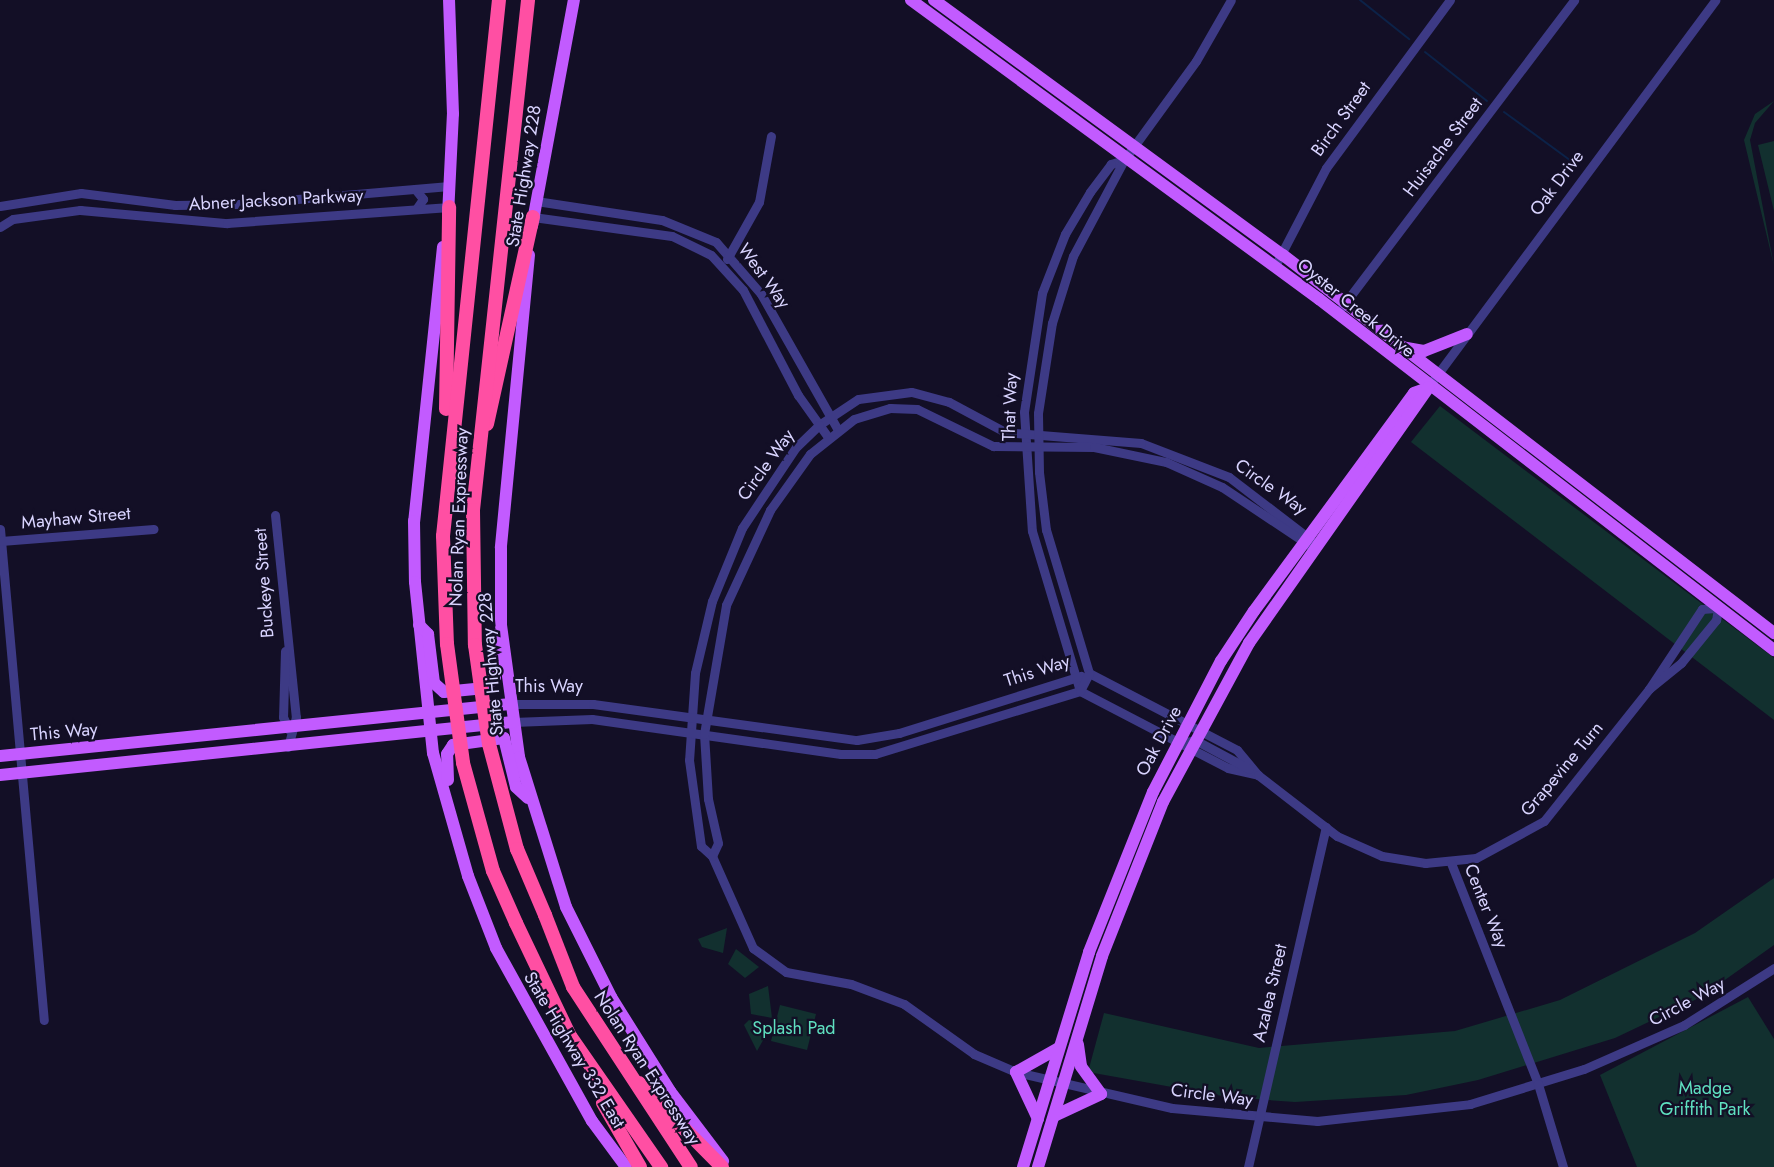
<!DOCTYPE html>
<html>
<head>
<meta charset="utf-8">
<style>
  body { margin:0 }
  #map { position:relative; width:1774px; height:1167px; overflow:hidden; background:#130f26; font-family:Jost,sans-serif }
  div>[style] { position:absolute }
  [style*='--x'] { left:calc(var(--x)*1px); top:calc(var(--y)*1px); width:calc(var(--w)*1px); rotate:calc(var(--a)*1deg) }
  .green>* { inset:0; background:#12302f }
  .stream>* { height:2px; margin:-1px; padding:0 1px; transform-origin:1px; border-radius:1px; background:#0c2248 }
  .minor>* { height:9px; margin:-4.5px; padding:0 4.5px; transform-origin:4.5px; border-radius:4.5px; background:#3d3a85 }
  .major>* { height:12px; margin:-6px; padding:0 6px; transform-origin:6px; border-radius:6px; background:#c25bff }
  .highway>* { height:14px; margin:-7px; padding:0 7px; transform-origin:7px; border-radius:7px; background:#ff4fa3 }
  .highway-bridge>* { height:14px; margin:-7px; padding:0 7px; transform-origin:7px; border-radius:7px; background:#ff4fa3 }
  span { translate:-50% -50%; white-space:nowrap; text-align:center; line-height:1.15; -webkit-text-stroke:4.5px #130f26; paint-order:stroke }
  .street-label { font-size:18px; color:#d9d4ff }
  .park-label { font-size:18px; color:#5fe0c0 }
</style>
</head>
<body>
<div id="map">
  <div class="green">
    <div style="clip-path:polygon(1774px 101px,1755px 123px,1750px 140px,1774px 266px,1744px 140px,1755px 114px)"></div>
    <div style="clip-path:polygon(1774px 141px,1774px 211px,1758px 145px)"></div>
    <div style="clip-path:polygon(1440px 406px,1774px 658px,1774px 720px,1411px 442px)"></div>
    <div style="clip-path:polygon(1774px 878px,1774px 945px,1701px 997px,1615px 1038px,1478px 1080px,1406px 1095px,1295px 1102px,1228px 1097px,1088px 1072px,1104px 1013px,1259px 1048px,1455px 1031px,1560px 1000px,1695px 933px)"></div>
    <div style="clip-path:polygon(727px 928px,723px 953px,702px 947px,698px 939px)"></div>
    <div style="clip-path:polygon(736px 949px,759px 967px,745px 978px,728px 964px)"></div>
    <div style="clip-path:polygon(768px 986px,772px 1018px,751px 1014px,749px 994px)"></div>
    <div style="clip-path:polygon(1748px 997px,1774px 1039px,1774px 1167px,1637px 1167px,1600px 1075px)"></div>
    <div style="clip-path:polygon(780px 1005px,816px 1014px,807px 1050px,771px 1041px)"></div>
    <div style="clip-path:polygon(749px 1020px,770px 1028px,757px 1051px,744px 1025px)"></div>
  </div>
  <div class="stream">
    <div style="--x:1360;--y:0;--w:63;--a:38.5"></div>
    <div style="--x:1425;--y:52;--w:79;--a:38.3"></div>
    <div style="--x:1504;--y:112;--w:92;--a:36.1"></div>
  </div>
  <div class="minor">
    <div style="--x:1124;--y:160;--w:14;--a:163"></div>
    <div style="--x:1111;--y:164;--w:35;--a:127"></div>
    <div style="--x:1090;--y:192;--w:49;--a:120.8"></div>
    <div style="--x:1065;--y:234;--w:63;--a:111.3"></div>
    <div style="--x:1042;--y:293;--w:120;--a:98.6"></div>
    <div style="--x:1024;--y:412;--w:119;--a:86.2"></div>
    <div style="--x:1032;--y:531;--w:167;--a:73.3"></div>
    <div style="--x:1080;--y:691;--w:167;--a:27.5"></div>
    <div style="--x:1228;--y:768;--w:31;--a:13"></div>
    <div style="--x:415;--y:189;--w:13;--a:51"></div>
    <div style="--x:423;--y:199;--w:11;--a:124"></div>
    <div style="--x:536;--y:201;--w:127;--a:8.6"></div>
    <div style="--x:662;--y:220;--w:58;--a:22.2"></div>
    <div style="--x:716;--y:242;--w:69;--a:49.1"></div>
    <div style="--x:761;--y:294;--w:156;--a:60.5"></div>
    <div style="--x:0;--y:206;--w:82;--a:-9.1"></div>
    <div style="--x:81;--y:193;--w:95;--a:7.3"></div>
    <div style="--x:175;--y:205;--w:64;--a:-0.9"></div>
    <div style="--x:239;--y:204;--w:211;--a:-4.9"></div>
    <div style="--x:533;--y:217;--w:140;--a:7.8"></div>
    <div style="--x:672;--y:236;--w:43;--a:26"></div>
    <div style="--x:711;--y:255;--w:47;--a:47.6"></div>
    <div style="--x:743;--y:290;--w:119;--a:62.4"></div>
    <div style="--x:798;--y:395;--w:52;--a:54.5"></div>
    <div style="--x:0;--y:227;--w:15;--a:-32"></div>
    <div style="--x:13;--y:219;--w:68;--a:-7.7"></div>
    <div style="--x:80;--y:210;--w:148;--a:5.1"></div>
    <div style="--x:227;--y:223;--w:223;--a:-4.1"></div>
    <div style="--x:727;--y:259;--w:65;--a:-60.7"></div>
    <div style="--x:759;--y:202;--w:67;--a:-79.7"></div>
    <div style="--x:1275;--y:266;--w:110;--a:-62.5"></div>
    <div style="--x:1326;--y:168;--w:209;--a:-53.6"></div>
    <div style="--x:1342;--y:307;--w:385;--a:-52.9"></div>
    <div style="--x:1434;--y:379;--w:472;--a:-53.4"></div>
    <div style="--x:275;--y:515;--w:203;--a:84.1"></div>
    <div style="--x:296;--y:717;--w:31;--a:105"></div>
    <div style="--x:0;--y:529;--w:493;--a:84.9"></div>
    <div style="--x:1310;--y:539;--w:102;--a:-142.6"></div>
    <div style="--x:1229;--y:477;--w:94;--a:-158.9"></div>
    <div style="--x:1141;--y:443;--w:136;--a:-175.4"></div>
    <div style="--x:1005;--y:432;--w:64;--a:-151.8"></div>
    <div style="--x:949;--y:402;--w:39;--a:-165"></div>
    <div style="--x:911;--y:392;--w:53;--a:172.5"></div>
    <div style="--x:858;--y:399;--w:47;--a:146.3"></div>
    <div style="--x:819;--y:425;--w:32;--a:136"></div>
    <div style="--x:796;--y:447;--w:97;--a:123.7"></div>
    <div style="--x:742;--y:528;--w:79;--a:112.3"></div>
    <div style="--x:712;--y:601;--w:74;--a:103.3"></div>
    <div style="--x:695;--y:673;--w:87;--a:93.9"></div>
    <div style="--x:689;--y:760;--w:87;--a:82.1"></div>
    <div style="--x:701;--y:846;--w:15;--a:42"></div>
    <div style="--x:712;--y:856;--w:101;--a:66"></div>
    <div style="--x:753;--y:948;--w:41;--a:36"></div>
    <div style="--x:786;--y:972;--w:66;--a:10.5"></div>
    <div style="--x:851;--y:984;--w:57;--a:20.7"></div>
    <div style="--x:904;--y:1004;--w:86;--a:35.5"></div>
    <div style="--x:974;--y:1054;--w:46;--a:23.2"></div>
    <div style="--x:1016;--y:1072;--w:160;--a:13"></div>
    <div style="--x:1172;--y:1108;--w:146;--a:5.1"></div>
    <div style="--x:1317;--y:1121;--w:154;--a:-6.3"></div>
    <div style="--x:1470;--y:1104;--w:119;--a:-17.1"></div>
    <div style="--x:1584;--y:1069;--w:109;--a:-23.7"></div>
    <div style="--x:1684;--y:1025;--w:107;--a:-32.3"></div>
    <div style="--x:1;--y:541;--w:153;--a:-4.5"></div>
    <div style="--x:285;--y:651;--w:66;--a:91.7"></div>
    <div style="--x:283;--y:717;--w:14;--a:65"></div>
    <div style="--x:1089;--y:673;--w:167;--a:27.5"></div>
    <div style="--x:1237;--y:750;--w:33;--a:50"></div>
    <div style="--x:1258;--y:775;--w:100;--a:37.7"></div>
    <div style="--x:1337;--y:836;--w:49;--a:24"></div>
    <div style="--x:1382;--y:856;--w:44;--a:9.2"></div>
    <div style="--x:1425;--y:863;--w:51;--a:-5.6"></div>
    <div style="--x:1476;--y:858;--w:77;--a:-28.6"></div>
    <div style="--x:1544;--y:821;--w:169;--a:-51.5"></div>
    <div style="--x:1649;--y:689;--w:96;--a:-56.5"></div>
    <div style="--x:1702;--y:609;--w:16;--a:-4"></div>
    <div style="--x:1718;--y:608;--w:12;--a:99"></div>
    <div style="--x:1716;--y:620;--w:55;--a:129.1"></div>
    <div style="--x:1681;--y:663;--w:41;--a:140.9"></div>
    <div style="--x:1089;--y:673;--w:149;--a:-106.7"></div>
    <div style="--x:1046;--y:530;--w:58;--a:-96.9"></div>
    <div style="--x:1039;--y:472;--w:59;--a:-91"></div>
    <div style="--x:1038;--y:413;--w:91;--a:-81.2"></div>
    <div style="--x:1052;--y:323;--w:70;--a:-72.6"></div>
    <div style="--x:1073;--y:256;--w:109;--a:-62"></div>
    <div style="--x:1124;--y:160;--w:122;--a:-54"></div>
    <div style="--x:1196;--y:61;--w:70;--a:-60.2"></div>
    <div style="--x:510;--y:704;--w:83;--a:0"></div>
    <div style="--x:593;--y:704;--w:266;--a:7.8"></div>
    <div style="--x:857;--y:740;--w:43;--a:-9.5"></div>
    <div style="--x:899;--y:733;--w:191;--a:-17.4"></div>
    <div style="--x:513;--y:722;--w:79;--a:-2.2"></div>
    <div style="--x:592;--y:719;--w:251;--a:8"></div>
    <div style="--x:841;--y:754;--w:34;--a:0"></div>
    <div style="--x:875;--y:754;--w:214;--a:-17.1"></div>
    <div style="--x:1080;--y:691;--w:20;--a:-63"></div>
    <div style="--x:1178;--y:744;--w:17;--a:-13"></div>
    <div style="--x:1195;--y:740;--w:61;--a:28.2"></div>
    <div style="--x:712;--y:856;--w:14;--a:-65"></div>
    <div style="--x:718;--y:843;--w:45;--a:-102.8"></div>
    <div style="--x:708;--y:799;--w:65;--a:-93.5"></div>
    <div style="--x:704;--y:734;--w:131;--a:-80.3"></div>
    <div style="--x:726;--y:605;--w:105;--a:-65.1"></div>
    <div style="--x:770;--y:510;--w:69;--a:-54.5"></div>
    <div style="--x:810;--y:454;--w:56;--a:-38.5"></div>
    <div style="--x:854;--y:419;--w:38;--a:-17"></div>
    <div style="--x:890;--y:408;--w:27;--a:2"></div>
    <div style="--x:917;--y:409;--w:85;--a:26"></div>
    <div style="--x:993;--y:446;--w:101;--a:0.6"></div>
    <div style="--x:1094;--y:447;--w:74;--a:11.8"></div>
    <div style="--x:1166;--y:462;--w:61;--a:24.1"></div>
    <div style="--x:1222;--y:487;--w:105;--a:33.7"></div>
    <div style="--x:1451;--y:863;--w:238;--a:68.5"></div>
    <div style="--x:1538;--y:1084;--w:87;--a:73.2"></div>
    <div style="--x:1248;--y:1167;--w:349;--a:-77.1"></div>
  </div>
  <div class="major">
    <div style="--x:911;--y:0;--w:506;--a:36.24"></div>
    <div style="--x:1319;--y:299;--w:575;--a:37.65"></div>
    <div style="--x:934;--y:0;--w:432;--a:36.2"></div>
    <div style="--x:1283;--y:255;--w:620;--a:37.59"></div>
    <div style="--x:448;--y:215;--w:101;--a:-87.2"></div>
    <div style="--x:453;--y:114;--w:114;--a:-92"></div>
    <div style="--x:532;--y:226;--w:230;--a:-79.5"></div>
    <div style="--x:443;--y:247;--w:276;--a:96"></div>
    <div style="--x:414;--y:521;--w:61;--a:89.1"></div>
    <div style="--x:415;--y:582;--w:172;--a:84"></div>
    <div style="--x:433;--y:753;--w:128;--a:74.1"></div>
    <div style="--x:468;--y:876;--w:77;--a:68.7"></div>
    <div style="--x:496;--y:948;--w:198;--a:61"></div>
    <div style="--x:592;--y:1121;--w:57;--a:53.5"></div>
    <div style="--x:529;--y:255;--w:294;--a:95.5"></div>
    <div style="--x:501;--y:548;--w:77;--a:90"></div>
    <div style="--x:501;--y:625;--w:133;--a:82.2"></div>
    <div style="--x:519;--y:757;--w:157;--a:72.6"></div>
    <div style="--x:566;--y:907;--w:101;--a:63.4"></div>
    <div style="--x:611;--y:997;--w:111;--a:57.9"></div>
    <div style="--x:670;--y:1091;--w:88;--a:52.9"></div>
    <div style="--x:1401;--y:347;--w:23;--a:10"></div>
    <div style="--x:1424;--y:351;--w:46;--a:-21.6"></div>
    <div style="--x:419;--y:625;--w:13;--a:45"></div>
    <div style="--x:428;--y:634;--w:49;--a:83"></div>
    <div style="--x:434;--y:683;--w:13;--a:42"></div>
    <div style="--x:444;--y:692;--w:41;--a:-5.6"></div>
    <div style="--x:485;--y:688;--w:15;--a:-48"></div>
    <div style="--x:495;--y:677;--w:42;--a:-88.6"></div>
    <div style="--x:0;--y:756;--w:513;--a:-5.82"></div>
    <div style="--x:0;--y:775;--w:516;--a:-5.9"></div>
    <div style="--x:448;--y:780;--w:26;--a:-92"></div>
    <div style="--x:447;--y:754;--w:11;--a:-56"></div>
    <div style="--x:453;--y:745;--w:51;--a:-7.8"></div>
    <div style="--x:504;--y:738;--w:50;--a:76.2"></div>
    <div style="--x:516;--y:787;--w:16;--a:43"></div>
    <div style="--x:1054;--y:1116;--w:52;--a:-25.1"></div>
    <div style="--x:1101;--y:1094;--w:34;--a:-126"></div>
    <div style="--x:1081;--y:1066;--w:22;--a:-98"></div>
    <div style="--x:1038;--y:1119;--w:52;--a:-115.1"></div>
    <div style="--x:1016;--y:1072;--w:49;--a:-29.2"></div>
    <div style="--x:1023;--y:1167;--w:225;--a:-72.9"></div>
    <div style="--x:1089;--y:952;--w:172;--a:-68.2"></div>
    <div style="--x:1153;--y:792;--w:148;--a:-62.6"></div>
    <div style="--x:1221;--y:661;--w:60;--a:-56.6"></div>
    <div style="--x:1254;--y:611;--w:270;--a:-53.7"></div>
    <div style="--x:1414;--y:393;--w:15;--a:-20"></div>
    <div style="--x:1038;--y:1167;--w:220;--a:-73.1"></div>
    <div style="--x:1102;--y:956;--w:166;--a:-68.4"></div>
    <div style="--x:1163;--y:802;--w:181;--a:-61.6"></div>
    <div style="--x:1249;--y:643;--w:312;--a:-54.9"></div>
  </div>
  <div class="highway">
    <div style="--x:446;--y:409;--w:202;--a:-89.1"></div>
    <div style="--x:487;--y:424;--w:212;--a:-77.5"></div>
    <div style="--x:473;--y:510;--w:513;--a:-83.84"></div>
    <div style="--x:443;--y:536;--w:539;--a:-84.04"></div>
    <div style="--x:545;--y:915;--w:77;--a:68.7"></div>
    <div style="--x:573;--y:987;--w:215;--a:56.8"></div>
    <div style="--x:516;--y:923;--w:125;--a:64.5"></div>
    <div style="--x:570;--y:1036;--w:160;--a:55.2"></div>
    <div style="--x:639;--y:1083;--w:118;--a:45.3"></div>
    <div style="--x:603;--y:1103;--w:74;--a:60"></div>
  </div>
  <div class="highway-bridge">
    <div style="--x:473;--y:510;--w:135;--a:89.2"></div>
    <div style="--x:475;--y:645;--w:100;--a:82"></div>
    <div style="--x:489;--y:744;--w:109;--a:75.1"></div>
    <div style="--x:517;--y:849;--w:72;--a:67"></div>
    <div style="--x:443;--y:536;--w:108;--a:87.9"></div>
    <div style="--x:447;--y:644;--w:120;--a:82.3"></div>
    <div style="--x:463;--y:763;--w:112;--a:74.5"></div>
    <div style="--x:493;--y:871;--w:57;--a:66.1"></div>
  </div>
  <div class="street-label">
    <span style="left:1341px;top:119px;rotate:-54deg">Birch Street</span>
    <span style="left:1443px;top:147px;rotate:-53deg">Huisache Street</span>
    <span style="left:524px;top:176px;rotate:-81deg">State Highway 228</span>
    <span style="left:1557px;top:183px;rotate:-53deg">Oak Drive</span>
    <span style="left:276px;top:200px;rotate:-3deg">Abner Jackson Parkway</span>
    <span style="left:764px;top:276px;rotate:54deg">West Way</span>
    <span style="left:1356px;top:308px;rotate:39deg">Oyster Creek Drive</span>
    <span style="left:1010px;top:407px;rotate:-88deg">That Way</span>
    <span style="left:766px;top:465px;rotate:-54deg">Circle Way</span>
    <span style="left:1271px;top:487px;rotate:35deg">Circle Way</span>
    <span style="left:459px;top:517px;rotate:-88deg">Nolan Ryan Expressway</span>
    <span style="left:76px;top:518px;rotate:-5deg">Mayhaw Street</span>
    <span style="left:264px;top:583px;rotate:-94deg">Buckeye Street</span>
    <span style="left:491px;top:664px;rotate:-95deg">State Highway 228</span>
    <span style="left:1037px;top:671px;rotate:-18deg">This Way</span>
    <span style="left:549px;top:686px">This Way</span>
    <span style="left:64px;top:732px;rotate:-5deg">This Way</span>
    <span style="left:1159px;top:741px;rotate:-62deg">Oak Drive</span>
    <span style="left:1562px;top:769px;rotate:-50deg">Grapevine Turn</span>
    <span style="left:1486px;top:906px;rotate:68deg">Center Way</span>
    <span style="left:1270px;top:993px;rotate:-77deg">Azalea Street</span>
    <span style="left:1687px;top:1002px;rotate:-28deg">Circle Way</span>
    <span style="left:574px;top:1050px;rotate:59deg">State Highway 332 East</span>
    <span style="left:647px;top:1068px;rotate:57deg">Nolan Ryan Expressway</span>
    <span style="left:1212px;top:1095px;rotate:7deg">Circle Way</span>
  </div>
  <div class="park-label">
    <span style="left:794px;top:1028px">Splash Pad</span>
    <span style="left:1705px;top:1099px">Madge<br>Griffith Park</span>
  </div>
</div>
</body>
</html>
